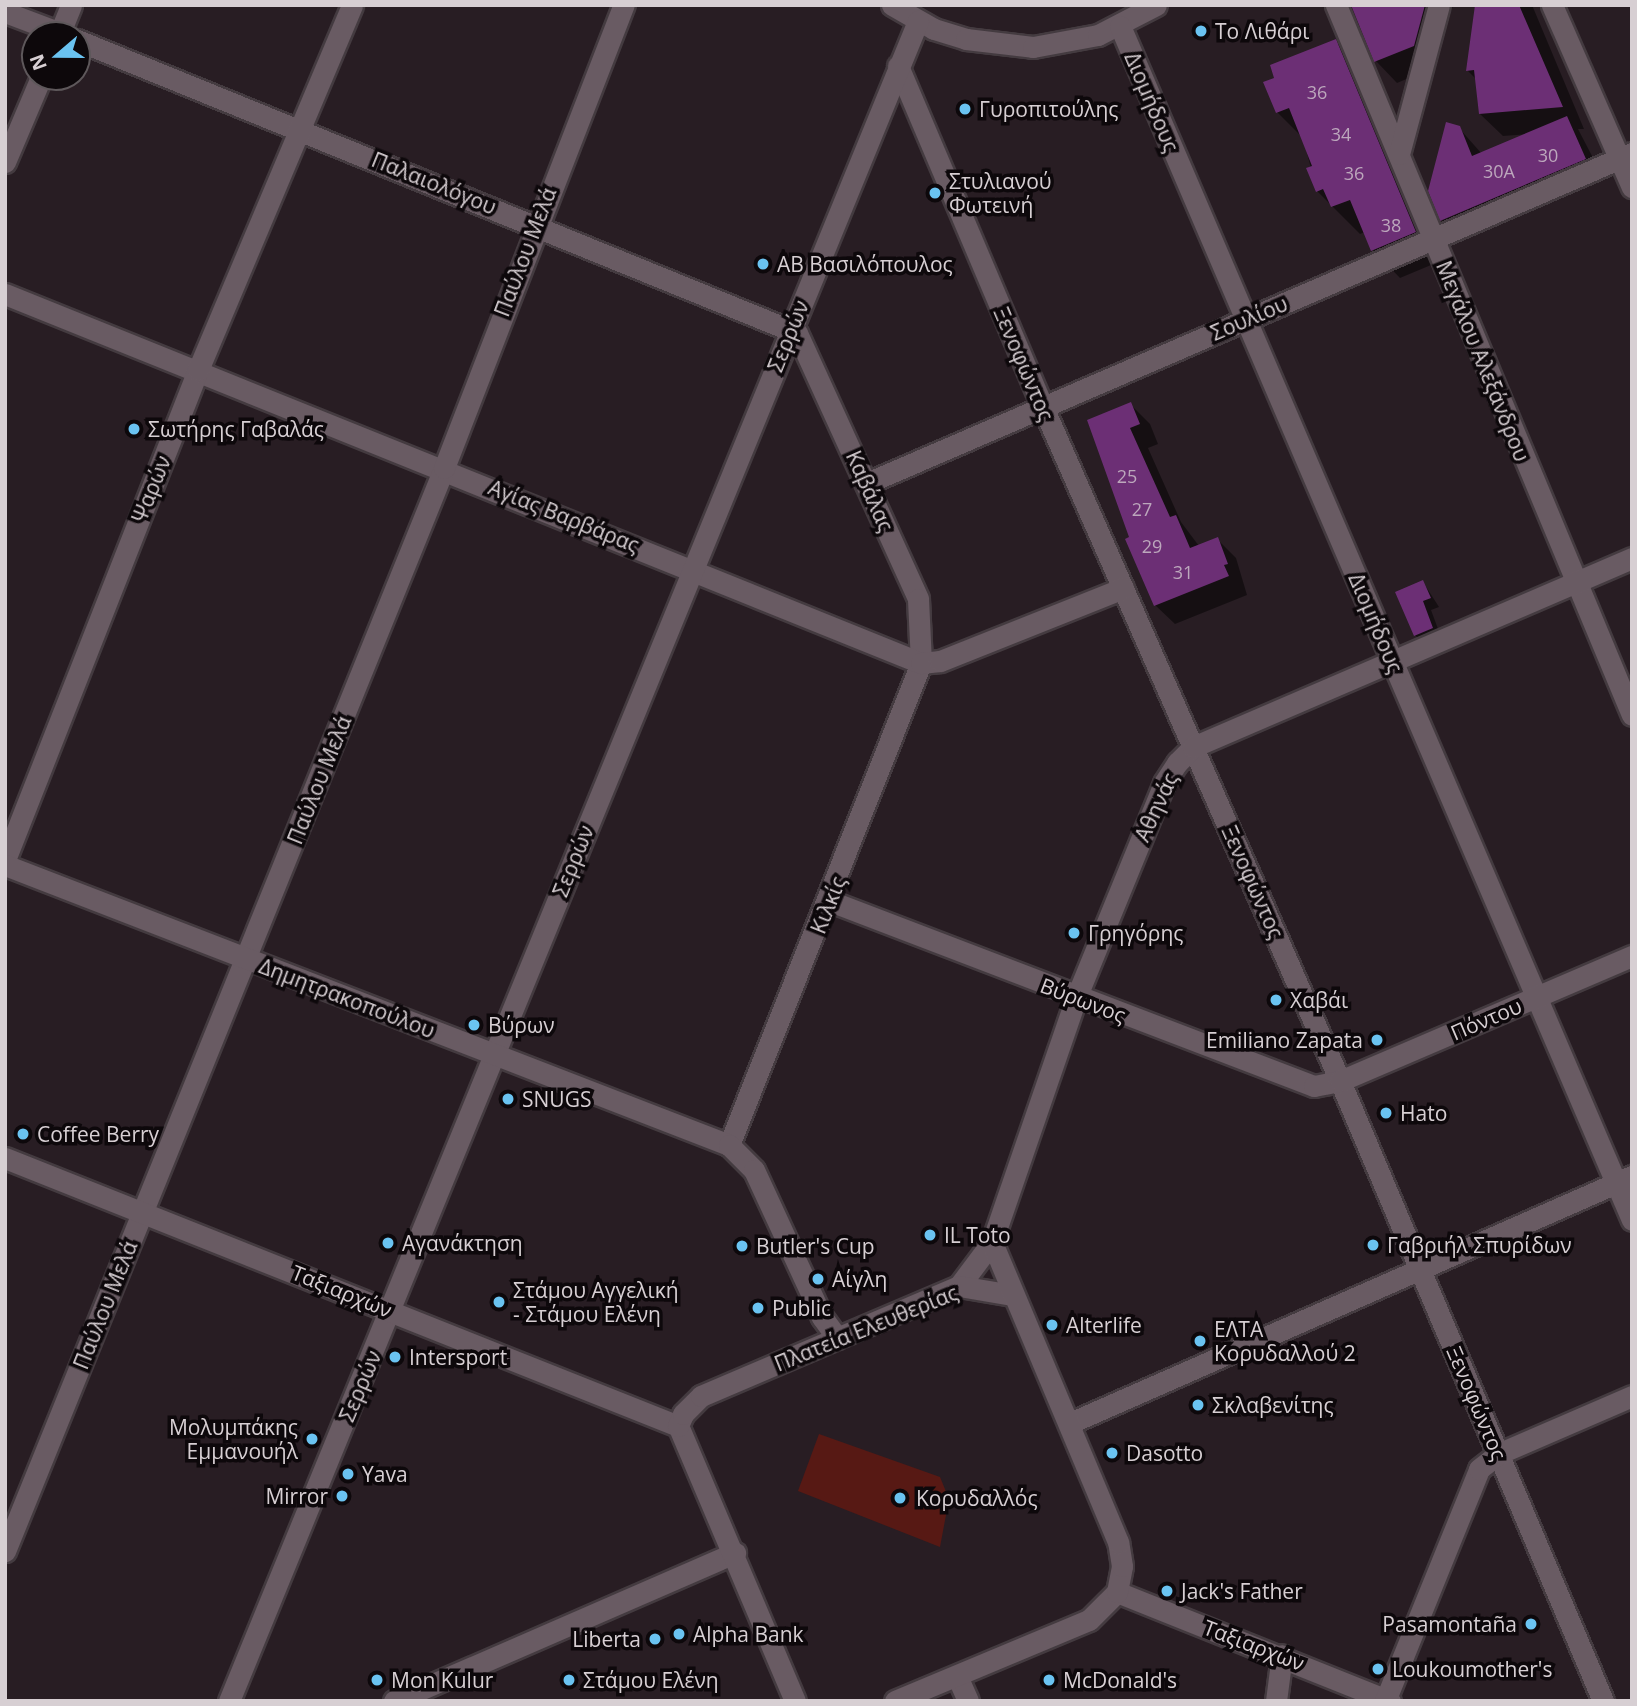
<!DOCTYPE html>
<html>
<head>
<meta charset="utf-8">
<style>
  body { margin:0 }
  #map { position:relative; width:1637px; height:1706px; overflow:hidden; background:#281d23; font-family:"Open Sans",sans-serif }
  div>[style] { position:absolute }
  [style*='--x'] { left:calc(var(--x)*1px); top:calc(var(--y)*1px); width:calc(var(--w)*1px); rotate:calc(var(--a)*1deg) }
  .green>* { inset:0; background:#571914 }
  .shadow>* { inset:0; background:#0007 }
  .building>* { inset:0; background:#6c2f75 }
  .roads { filter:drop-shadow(2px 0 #443b40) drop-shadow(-2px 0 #443b40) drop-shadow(0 2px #443b40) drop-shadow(0 -2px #443b40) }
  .street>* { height:21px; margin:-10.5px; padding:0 10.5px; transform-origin:10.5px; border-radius:10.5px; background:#695b63 }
  .secondary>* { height:21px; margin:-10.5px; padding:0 10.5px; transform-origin:10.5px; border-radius:10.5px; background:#695b63 }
  .dots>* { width:19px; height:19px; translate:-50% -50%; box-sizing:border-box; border:4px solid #0d080b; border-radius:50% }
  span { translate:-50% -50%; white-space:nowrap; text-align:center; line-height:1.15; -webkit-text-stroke:7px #0d080b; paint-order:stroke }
  .number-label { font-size:18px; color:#bca7bc }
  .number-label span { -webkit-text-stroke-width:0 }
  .poi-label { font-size:21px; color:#d7cfd3 }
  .left { translate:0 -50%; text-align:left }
  .right { translate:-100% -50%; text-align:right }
  .street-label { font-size:21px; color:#d7cfd3 }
  .frame { position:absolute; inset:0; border:7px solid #d7cfd3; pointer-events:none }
  .north { position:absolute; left:21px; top:21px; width:70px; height:70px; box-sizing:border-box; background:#0d080b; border:2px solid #5e585b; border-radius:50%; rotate:250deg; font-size:19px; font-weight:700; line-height:28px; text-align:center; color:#d7cfd3 }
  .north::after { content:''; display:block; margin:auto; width:24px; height:32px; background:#6ac3f1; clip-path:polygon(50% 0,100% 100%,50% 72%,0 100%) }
</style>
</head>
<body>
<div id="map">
  <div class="green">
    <div style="clip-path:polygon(819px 1434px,940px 1477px,949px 1499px,940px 1547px,798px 1491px)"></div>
  </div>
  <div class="shadow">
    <div style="clip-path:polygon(1353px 5px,1453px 5px,1435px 67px,1397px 83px,1376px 61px)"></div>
    <div style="clip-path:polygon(1477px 5px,1532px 5px,1584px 129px,1578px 129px,1604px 179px,1462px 240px,1442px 220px,1430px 191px,1459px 128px,1482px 154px,1528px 134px,1503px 136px,1480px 114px,1477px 80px,1468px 71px)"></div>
    <div style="clip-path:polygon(1335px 41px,1363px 69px,1443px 260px,1400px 278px,1373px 250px,1365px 232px,1360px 234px,1317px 191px,1303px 138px,1277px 112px,1277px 78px)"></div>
    <div style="clip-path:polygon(1130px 404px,1150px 424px,1158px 444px,1148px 448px,1181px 522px,1199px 546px,1217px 539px,1236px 558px,1247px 595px,1175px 624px,1155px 605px,1089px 421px)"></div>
    <div style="clip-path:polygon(1423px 582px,1439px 607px,1431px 610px,1441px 637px,1424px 644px,1415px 635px)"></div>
  </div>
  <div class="building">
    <div style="clip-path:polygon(1351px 5px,1425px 5px,1414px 46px,1374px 62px)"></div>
    <div style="clip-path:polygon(1475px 5px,1519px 5px,1563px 107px,1479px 114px,1474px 70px,1466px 71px)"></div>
    <div style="clip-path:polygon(1336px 39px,1416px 232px,1371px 251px,1350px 200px,1331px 207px,1323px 189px,1316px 192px,1306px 168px,1312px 166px,1289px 108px,1276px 113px,1263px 82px,1274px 78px,1270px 65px)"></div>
    <div style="clip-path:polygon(1567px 116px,1586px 159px,1440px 221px,1428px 191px,1446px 122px,1460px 126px,1472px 156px)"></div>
    <div style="clip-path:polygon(1131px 402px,1140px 424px,1130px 428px,1170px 517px,1176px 515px,1190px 548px,1218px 537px,1228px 564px,1224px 565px,1229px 576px,1154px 606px,1125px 539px,1129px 537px,1087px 420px)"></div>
    <div style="clip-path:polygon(1423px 580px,1431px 598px,1423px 601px,1433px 628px,1414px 636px,1395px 592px)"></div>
  </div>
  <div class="roads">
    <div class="street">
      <div style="--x:892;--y:5;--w:48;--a:29.7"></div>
      <div style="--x:934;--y:29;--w:34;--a:17"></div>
      <div style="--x:966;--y:39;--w:67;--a:6.8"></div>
      <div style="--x:1033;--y:47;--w:66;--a:-10.5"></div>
      <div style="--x:1098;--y:35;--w:65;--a:-27.3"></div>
      <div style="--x:1336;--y:5;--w:769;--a:67.37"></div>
      <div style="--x:1552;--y:5;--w:199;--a:66.3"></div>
      <div style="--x:5;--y:12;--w:65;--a:20.7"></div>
      <div style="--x:1120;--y:26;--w:1299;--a:66.79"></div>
      <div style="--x:59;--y:35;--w:32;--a:-68"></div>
      <div style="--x:77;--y:40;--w:777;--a:22.14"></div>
      <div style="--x:797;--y:333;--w:292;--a:65.5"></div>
      <div style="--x:918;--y:599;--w:64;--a:87.3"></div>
      <div style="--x:921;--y:663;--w:519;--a:111.72"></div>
      <div style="--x:898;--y:66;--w:371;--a:67"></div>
      <div style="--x:1043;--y:407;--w:737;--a:66.22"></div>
      <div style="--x:1340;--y:1081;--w:673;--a:67.01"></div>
      <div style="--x:1399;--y:154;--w:154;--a:-75"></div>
      <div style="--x:5;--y:162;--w:92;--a:-67"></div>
      <div style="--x:5;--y:294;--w:988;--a:21.94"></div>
      <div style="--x:921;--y:663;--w:19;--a:-6"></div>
      <div style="--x:940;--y:661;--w:197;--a:-21.7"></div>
      <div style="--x:867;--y:483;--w:833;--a:-23.33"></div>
      <div style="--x:5;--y:860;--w:527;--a:-68.5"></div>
      <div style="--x:198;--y:370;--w:396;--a:-67.1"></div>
      <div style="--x:830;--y:901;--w:518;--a:20.92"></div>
      <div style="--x:1314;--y:1086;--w:26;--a:-11"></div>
      <div style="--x:1340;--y:1081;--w:318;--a:-23.2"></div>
      <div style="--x:1070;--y:1423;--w:614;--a:-23.73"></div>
      <div style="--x:5;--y:1551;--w:1169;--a:-67.93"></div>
      <div style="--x:444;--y:468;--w:497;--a:-68.8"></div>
      <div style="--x:1117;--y:1592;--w:294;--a:21.8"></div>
      <div style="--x:229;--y:1701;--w:1816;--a:-67.7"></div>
      <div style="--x:394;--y:1701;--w:372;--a:-23.5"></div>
      <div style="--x:1276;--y:1701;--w:46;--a:-82.6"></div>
      <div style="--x:1385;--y:1701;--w:250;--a:-67.9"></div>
      <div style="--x:1479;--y:1469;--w:24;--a:-38"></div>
      <div style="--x:1498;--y:1454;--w:146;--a:-23.4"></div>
    </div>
    <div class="secondary">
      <div style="--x:5;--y:865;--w:776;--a:21.14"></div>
      <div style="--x:729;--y:1145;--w:35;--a:45"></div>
      <div style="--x:754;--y:1170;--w:162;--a:65.2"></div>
      <div style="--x:822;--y:1317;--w:26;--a:54"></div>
      <div style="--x:5;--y:1158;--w:724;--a:21.71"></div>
      <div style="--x:959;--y:1286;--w:55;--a:-53.1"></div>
      <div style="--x:992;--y:1242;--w:258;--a:-71"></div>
      <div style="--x:1076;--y:998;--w:232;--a:-67.7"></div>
      <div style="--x:1164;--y:783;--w:24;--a:-57"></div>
      <div style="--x:1177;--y:763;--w:23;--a:-45"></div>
      <div style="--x:1193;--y:747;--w:478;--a:-23.3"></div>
      <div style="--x:957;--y:1676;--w:27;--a:66"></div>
      <div style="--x:795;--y:1701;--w:299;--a:-113"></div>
      <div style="--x:678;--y:1426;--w:13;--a:-67"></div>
      <div style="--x:683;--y:1414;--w:25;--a:-45"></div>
      <div style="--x:701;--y:1396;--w:280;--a:-23.1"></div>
      <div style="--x:959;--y:1286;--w:55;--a:9.5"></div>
      <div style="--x:895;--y:1701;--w:210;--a:-22.7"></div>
      <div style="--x:1089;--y:1620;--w:40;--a:-45"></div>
      <div style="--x:1117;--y:1592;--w:26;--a:-79"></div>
      <div style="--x:1122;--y:1566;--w:24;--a:-99"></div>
      <div style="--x:1118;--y:1542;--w:325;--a:-112.8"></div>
    </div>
  </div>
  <div class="dots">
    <div style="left:1201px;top:31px;background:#6ac3f1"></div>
    <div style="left:965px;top:109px;background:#6ac3f1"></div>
    <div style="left:935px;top:193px;background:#6ac3f1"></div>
    <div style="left:763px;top:264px;background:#6ac3f1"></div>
    <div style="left:134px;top:429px;background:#6ac3f1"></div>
    <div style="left:1074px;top:933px;background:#6ac3f1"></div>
    <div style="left:1276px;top:1000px;background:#6ac3f1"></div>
    <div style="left:474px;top:1025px;background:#6ac3f1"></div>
    <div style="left:1377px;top:1040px;background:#6ac3f1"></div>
    <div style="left:508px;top:1099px;background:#6ac3f1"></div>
    <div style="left:1386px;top:1113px;background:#6ac3f1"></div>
    <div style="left:23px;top:1134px;background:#6ac3f1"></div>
    <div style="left:930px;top:1235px;background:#6ac3f1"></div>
    <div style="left:388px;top:1243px;background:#6ac3f1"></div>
    <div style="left:1373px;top:1245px;background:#6ac3f1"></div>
    <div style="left:742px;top:1246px;background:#6ac3f1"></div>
    <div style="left:818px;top:1279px;background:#6ac3f1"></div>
    <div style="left:499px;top:1302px;background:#6ac3f1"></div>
    <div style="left:758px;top:1308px;background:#6ac3f1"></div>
    <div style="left:1052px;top:1325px;background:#6ac3f1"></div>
    <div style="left:1200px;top:1341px;background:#6ac3f1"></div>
    <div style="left:395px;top:1357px;background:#6ac3f1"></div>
    <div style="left:1198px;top:1405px;background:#6ac3f1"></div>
    <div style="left:312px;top:1439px;background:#6ac3f1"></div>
    <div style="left:1112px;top:1453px;background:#6ac3f1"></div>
    <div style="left:348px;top:1474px;background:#6ac3f1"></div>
    <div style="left:342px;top:1496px;background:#6ac3f1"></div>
    <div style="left:900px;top:1498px;background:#6ac3f1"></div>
    <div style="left:1167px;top:1591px;background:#6ac3f1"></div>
    <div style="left:1531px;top:1624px;background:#6ac3f1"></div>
    <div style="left:679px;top:1634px;background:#6ac3f1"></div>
    <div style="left:655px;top:1639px;background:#6ac3f1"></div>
    <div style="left:1378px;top:1669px;background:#6ac3f1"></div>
    <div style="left:377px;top:1680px;background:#6ac3f1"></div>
    <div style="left:569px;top:1680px;background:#6ac3f1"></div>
    <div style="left:1049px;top:1680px;background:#6ac3f1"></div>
  </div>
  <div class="number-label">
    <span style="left:1317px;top:92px">36</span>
    <span style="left:1341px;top:134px">34</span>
    <span style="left:1548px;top:155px">30</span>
    <span style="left:1499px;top:171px">30A</span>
    <span style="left:1354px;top:173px">36</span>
    <span style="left:1391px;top:225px">38</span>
    <span style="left:1127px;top:476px">25</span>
    <span style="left:1142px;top:509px">27</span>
    <span style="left:1152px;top:546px">29</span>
    <span style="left:1183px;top:572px">31</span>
  </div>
  <div class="poi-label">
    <span class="left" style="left:1215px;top:31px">Το Λιθάρι</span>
    <span class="left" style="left:979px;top:109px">Γυροπιτούλης</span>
    <span class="left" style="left:949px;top:193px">Στυλιανού<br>Φωτεινή</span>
    <span class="left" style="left:777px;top:264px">ΑΒ Βασιλόπουλος</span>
    <span class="left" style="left:148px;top:429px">Σωτήρης Γαβαλάς</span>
    <span class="left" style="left:1088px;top:933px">Γρηγόρης</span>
    <span class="left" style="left:1290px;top:1000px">Χαβάι</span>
    <span class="left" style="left:488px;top:1025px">Βύρων</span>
    <span class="right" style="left:1363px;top:1040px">Emiliano Zapata</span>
    <span class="left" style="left:522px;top:1099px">SNUGS</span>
    <span class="left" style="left:1400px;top:1113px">Hato</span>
    <span class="left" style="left:37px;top:1134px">Coffee Berry</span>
    <span class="left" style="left:944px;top:1235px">IL Toto</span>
    <span class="left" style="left:402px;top:1243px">Αγανάκτηση</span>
    <span class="left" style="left:1387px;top:1245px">Γαβριήλ Σπυρίδων</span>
    <span class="left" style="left:756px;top:1246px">Butler's Cup</span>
    <span class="left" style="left:832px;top:1279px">Αίγλη</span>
    <span class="left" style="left:513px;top:1302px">Στάμου Αγγελική<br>- Στάμου Ελένη</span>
    <span class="left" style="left:772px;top:1308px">Public</span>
    <span class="left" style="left:1066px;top:1325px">Alterlife</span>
    <span class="left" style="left:1214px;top:1341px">ΕΛΤΑ<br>Κορυδαλλού 2</span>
    <span class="left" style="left:409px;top:1357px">Intersport</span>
    <span class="left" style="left:1212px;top:1405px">Σκλαβενίτης</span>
    <span class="right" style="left:298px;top:1439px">Μολυμπάκης<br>Εμμανουήλ</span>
    <span class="left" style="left:1126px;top:1453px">Dasotto</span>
    <span class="left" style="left:362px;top:1474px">Yava</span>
    <span class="right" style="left:328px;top:1496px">Mirror</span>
    <span class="left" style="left:916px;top:1498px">Κορυδαλλός</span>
    <span class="left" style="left:1181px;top:1591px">Jack's Father</span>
    <span class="right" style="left:1517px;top:1624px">Pasamontaña</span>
    <span class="left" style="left:693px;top:1634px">Alpha Bank</span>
    <span class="right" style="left:641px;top:1639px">Liberta</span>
    <span class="left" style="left:1392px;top:1669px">Loukoumother's</span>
    <span class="left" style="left:391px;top:1680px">Mon Kulur</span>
    <span class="left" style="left:583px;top:1680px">Στάμου Ελένη</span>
    <span class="left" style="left:1063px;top:1680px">McDonald's</span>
  </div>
  <div class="street-label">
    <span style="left:1152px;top:102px;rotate:67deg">Διομήδους</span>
    <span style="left:434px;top:183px;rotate:22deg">Παλαιολόγου</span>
    <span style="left:525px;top:252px;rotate:-69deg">Παύλου Μελά</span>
    <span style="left:1249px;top:318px;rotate:-23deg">Σουλίου</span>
    <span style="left:788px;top:336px;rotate:-68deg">Σερρών</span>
    <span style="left:1483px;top:361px;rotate:68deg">Μεγάλου Αλεξάνδρου</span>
    <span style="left:1024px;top:364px;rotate:67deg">Ξενοφώντος</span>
    <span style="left:151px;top:489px;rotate:-68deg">Ψαρών</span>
    <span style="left:870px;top:491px;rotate:66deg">Καβάλας</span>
    <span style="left:564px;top:516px;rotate:22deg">Αγίας Βαρβάρας</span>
    <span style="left:1376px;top:623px;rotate:67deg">Διομήδους</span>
    <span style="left:319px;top:780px;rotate:-68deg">Παύλου Μελά</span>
    <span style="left:1156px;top:807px;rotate:-65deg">Αθηνάς</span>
    <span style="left:573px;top:861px;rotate:-68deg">Σερρών</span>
    <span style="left:1253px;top:882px;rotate:66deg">Ξενοφώντος</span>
    <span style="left:828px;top:905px;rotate:-68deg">Κιλκίς</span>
    <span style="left:347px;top:998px;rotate:21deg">Δημητρακοπούλου</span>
    <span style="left:1083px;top:1000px;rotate:21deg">Βύρωνος</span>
    <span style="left:1486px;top:1019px;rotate:-23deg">Πόντου</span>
    <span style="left:342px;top:1291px;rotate:22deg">Ταξιαρχών</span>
    <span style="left:105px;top:1305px;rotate:-68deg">Παύλου Μελά</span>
    <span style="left:866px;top:1328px;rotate:-22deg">Πλατεία Ελευθερίας</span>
    <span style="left:360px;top:1386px;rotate:-67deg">Σερρών</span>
    <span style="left:1477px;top:1403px;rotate:67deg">Ξενοφώντος</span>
    <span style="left:1254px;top:1645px;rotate:21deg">Ταξιαρχών</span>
  </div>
  <div class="frame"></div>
  <div class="north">N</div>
</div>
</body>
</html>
